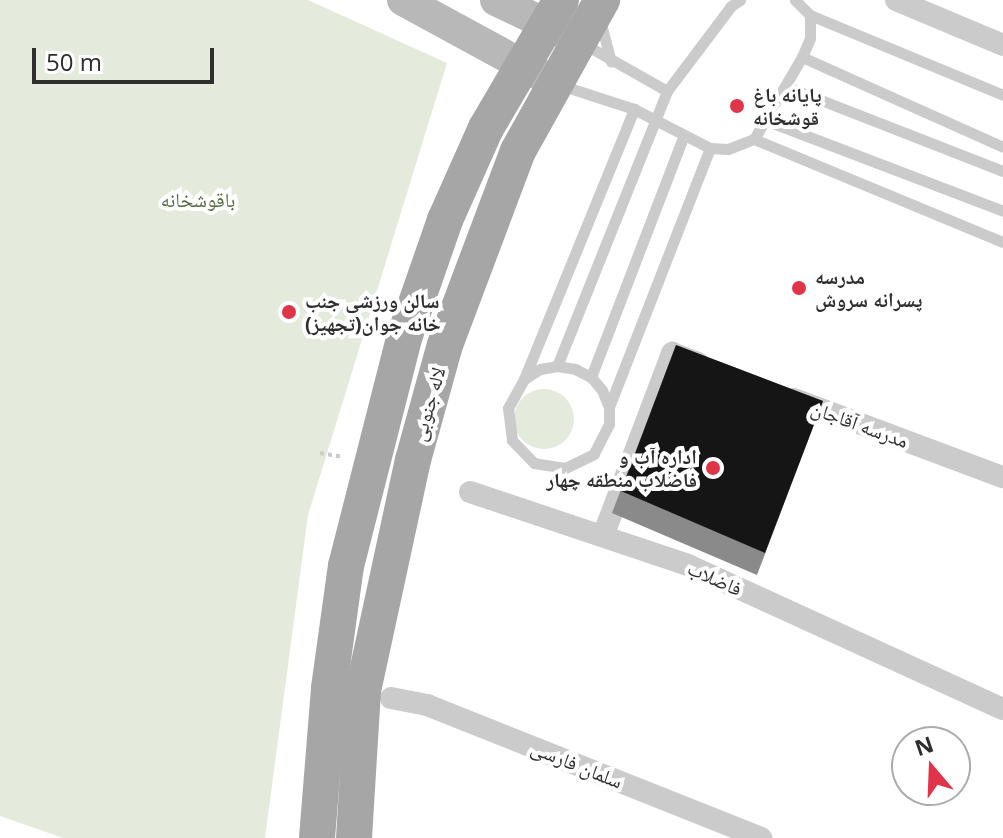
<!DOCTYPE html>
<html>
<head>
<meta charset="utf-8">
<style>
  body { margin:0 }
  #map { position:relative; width:1003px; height:838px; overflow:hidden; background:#fff; font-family:"Open Sans","Noto Naskh Arabic",sans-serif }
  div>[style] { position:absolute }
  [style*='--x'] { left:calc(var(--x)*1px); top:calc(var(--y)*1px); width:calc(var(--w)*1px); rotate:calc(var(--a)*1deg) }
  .green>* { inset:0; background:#e5ebdc }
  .round { border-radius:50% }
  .path>* { height:4px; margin-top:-2px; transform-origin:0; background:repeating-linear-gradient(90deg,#cbcbcb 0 4px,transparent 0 8px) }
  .lane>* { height:11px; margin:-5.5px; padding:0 5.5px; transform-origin:5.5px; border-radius:5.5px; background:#cbcbcb }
  .street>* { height:22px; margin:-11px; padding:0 11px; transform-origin:11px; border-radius:11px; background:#cbcbcb }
  .secondary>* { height:32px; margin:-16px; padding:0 16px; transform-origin:16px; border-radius:16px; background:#b8b8b8 }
  .primary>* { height:36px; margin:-18px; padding:0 18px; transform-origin:18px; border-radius:18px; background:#a6a6a6 }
  .wall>* { inset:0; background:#8a8a8a }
  .building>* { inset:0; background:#151515 }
  .dots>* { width:22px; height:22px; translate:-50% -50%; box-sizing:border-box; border:4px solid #fff; border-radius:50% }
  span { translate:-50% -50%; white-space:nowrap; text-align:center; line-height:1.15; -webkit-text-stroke:8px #fff; paint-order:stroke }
  .poi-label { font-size:20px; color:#2e2e2e; font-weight:700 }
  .left { translate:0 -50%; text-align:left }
  .right { translate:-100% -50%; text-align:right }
  .park-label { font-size:20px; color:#53693d }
  .street-label { font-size:20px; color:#2e2e2e }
  .north { position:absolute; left:891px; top:726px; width:80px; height:80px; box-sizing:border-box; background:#fff; border:2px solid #ababab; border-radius:50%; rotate:341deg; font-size:22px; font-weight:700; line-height:32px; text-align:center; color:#2e2e2e }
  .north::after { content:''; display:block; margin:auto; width:28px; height:36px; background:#e03549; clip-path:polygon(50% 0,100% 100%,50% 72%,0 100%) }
  .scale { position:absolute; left:32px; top:48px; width:182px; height:36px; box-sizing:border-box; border:4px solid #2e2e2e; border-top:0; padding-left:10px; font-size:24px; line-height:28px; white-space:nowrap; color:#2e2e2e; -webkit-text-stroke:6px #fff; paint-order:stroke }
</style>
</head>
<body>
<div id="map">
  <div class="green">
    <div style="clip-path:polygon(0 0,308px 0,447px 63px,308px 515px,265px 838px,63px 838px,0 816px)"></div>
    <div class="round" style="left:514px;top:389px;width:60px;height:60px"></div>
  </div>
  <div class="path">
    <div style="--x:320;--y:453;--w:22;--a:10"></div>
  </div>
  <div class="lane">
    <div style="--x:795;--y:0;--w:21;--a:45"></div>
    <div style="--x:810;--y:15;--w:209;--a:22.5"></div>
    <div style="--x:600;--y:20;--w:43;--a:75.3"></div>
    <div style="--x:584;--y:44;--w:95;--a:29.5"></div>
    <div style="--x:802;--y:57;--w:220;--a:24.1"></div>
    <div style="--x:560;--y:85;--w:78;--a:18"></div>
    <div style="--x:634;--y:109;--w:85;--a:27.2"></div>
    <div style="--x:710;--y:148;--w:18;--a:3"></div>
    <div style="--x:728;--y:149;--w:28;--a:-21"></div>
    <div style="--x:754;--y:139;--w:95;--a:-59.7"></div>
    <div style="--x:802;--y:57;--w:21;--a:-67"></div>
    <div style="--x:810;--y:38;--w:23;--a:-90"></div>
    <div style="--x:785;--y:86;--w:234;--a:21.3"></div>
    <div style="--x:765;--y:120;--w:255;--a:20.9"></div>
    <div style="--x:754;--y:139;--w:269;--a:22.5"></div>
    <div style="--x:557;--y:366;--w:296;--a:-68.2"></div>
    <div style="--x:667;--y:91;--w:106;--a:-53"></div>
    <div style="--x:731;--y:6;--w:11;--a:-34"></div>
    <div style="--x:591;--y:377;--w:259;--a:-69"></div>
    <div style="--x:524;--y:379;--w:19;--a:-32"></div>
    <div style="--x:540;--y:369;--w:17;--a:-10"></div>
    <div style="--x:557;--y:366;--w:18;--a:9"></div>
    <div style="--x:575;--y:369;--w:18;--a:27"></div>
    <div style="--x:591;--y:377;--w:17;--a:50"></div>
    <div style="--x:602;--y:390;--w:18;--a:68"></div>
    <div style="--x:609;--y:407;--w:17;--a:90"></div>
    <div style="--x:609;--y:424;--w:34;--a:117"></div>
    <div style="--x:594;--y:454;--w:32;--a:154"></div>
    <div style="--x:565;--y:468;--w:31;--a:-171"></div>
    <div style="--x:534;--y:463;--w:32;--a:-134"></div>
    <div style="--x:512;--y:440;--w:32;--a:-97"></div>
    <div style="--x:508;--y:408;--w:33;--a:-61"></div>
    <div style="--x:524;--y:379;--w:292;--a:-67.8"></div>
    <div style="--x:609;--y:407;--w:278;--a:-68.7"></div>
  </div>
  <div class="street">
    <div style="--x:896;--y:0;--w:116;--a:22.8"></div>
    <div style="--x:794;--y:399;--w:223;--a:20.5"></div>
    <div style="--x:470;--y:492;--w:230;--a:18.5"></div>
    <div style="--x:688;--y:565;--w:346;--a:24.6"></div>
    <div style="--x:603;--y:536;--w:196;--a:-69.3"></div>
    <div style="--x:672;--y:353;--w:28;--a:21"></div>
    <div style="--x:391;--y:698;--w:37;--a:11"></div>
    <div style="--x:427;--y:705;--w:360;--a:21.7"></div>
  </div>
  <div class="secondary">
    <div style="--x:403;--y:0;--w:161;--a:28.6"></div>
    <div style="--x:496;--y:0;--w:80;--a:25.9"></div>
  </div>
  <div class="primary">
    <div style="--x:317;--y:838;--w:150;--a:-85.4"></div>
    <div style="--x:329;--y:688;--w:123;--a:-82.1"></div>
    <div style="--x:346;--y:566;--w:238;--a:-75.7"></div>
    <div style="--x:405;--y:335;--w:122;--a:-70.8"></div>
    <div style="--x:445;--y:220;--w:101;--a:-66"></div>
    <div style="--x:486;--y:128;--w:148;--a:-59.6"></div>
    <div style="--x:354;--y:838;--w:147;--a:-86.5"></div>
    <div style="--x:363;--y:691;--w:236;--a:-77.8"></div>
    <div style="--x:413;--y:460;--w:119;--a:-74.5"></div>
    <div style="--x:445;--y:345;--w:207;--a:-69.4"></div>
    <div style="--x:518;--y:151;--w:173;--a:-60.9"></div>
  </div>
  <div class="wall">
    <div style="clip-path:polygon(676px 345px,823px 401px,757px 575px,612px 513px)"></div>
  </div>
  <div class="building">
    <div style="clip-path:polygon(676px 345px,823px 401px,765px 553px,621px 491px)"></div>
  </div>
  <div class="dots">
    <div style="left:737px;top:106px;background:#e03549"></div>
    <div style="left:799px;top:288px;background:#e03549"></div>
    <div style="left:289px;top:312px;background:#e03549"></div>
    <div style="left:713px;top:468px;background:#e03549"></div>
  </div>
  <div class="poi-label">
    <span class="left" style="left:753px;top:106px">پایانه باغ<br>قوشخانه</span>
    <span class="left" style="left:815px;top:288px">مدرسه<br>پسرانه سروش</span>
    <span class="left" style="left:305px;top:312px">سالن ورزشی جنب<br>خانه جوان(تجهیز)</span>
    <span class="right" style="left:697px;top:468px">اداره آب و<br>فاضلاب منطقه چهار</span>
  </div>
  <div class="park-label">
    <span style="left:198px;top:199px">باقوشخانه</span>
  </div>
  <div class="street-label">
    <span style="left:428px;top:404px;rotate:-74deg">لاله جنوبی</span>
    <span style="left:860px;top:424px;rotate:20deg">مدرسه آقاجان</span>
    <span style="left:715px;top:578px;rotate:24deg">فاضلاب</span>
    <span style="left:577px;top:764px;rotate:22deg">سلمان فارسی</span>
  </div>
  <div class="north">N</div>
  <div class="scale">50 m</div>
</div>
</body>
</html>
